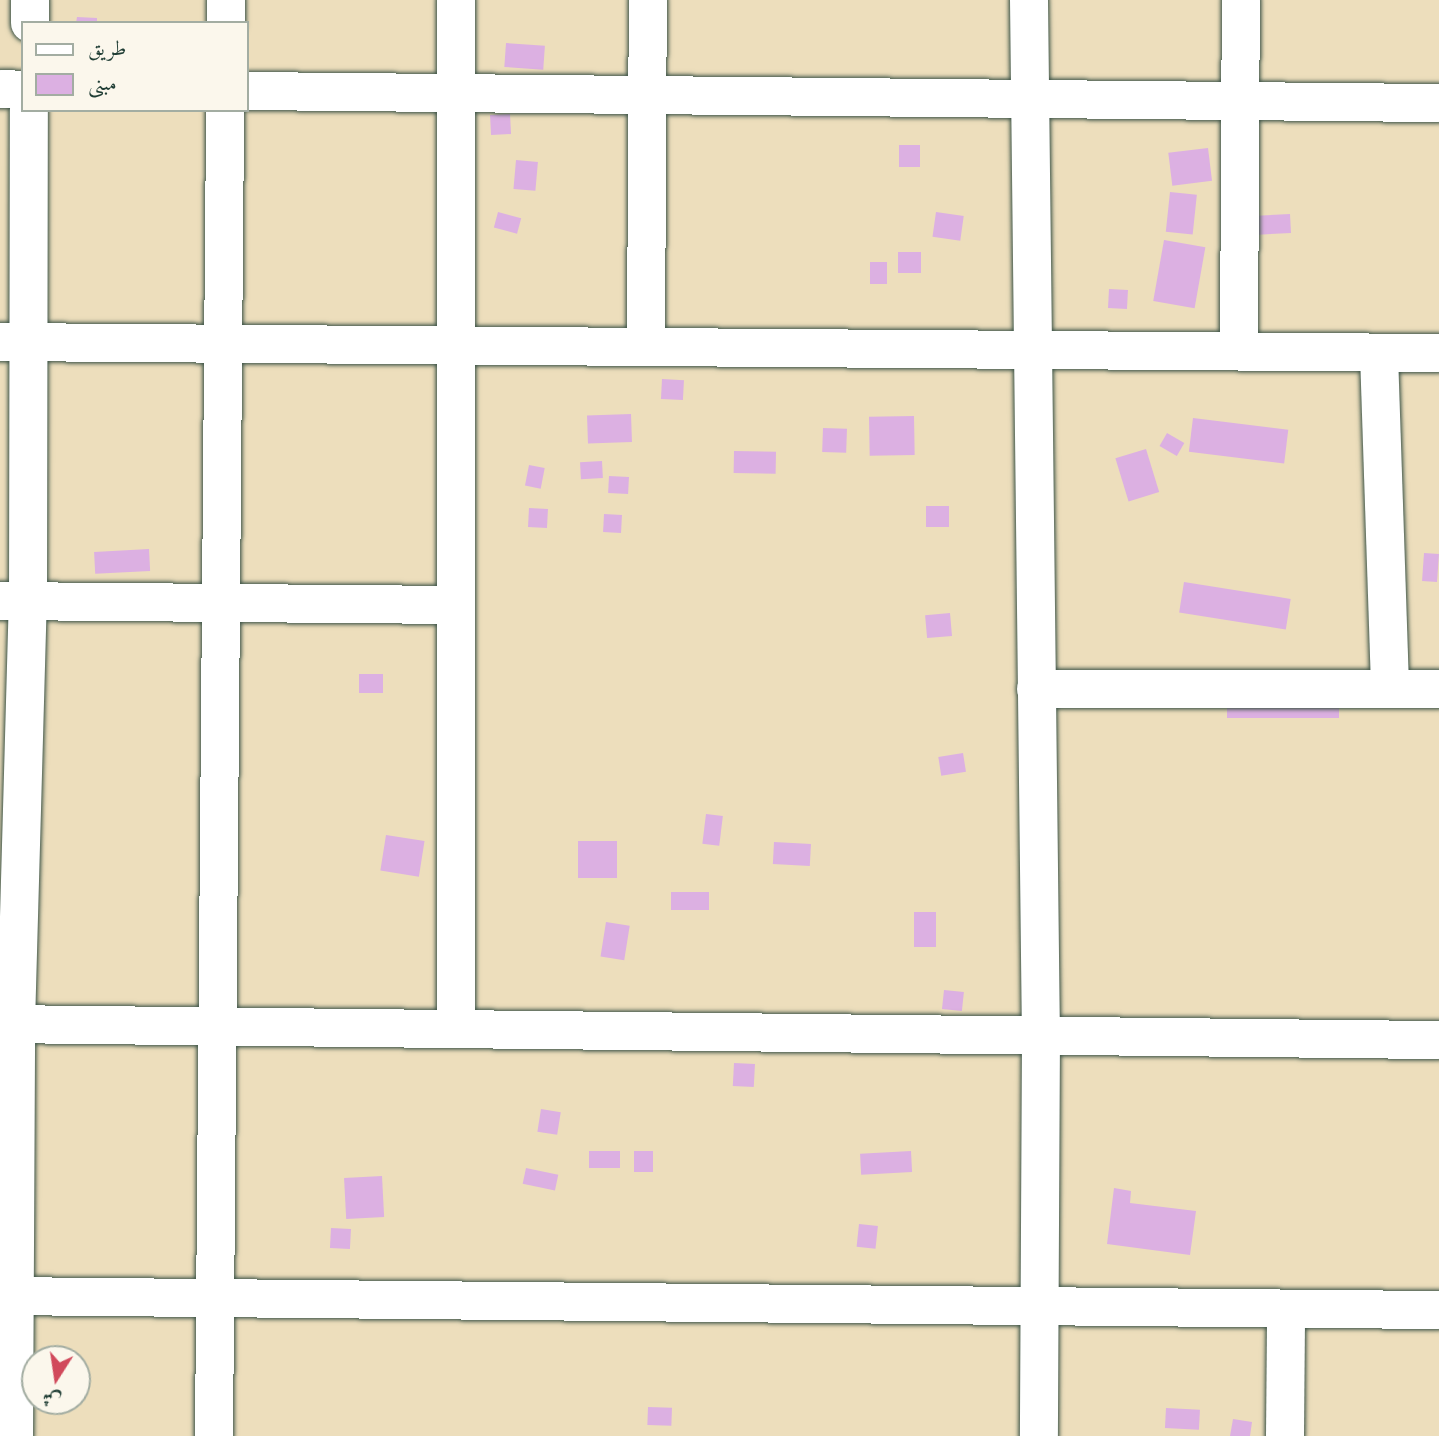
<!DOCTYPE html>
<meta charset="utf-8">
<style>
body{margin:0}
#map{position:relative;width:1439px;height:1436px;overflow:hidden;background:#eddebc;font-family:"IM FELL DW Pica",Amiri,serif}
div>[style]{position:absolute}
[style*='--x']{left:calc(var(--x)*1px);top:calc(var(--y)*1px);width:calc(var(--w)*1px);rotate:calc(var(--a)*1deg)}
.building>*{inset:0;background:#dcb0e2;transform-origin:0 0}
.roads{filter:drop-shadow(0 0 2px #3e5548) drop-shadow(0 0 2px #3e5548)}
.minor>*{height:38px;margin:-19px;padding:0 19px;transform-origin:19px;border-radius:19px;background:#fff}
span{translate:-50% -50%;white-space:nowrap;text-align:center;line-height:1.15;-webkit-text-stroke:7px #fbf7ec;paint-order:stroke}
.legend{position:absolute;left:21px;top:21px;width:228px;height:91px;box-sizing:border-box;background:#fbf7ec;border:2px solid #a3ada2;margin:0;padding:9px 12px;list-style:none;font-size:21px;color:#1f3d34}
.legend li{display:flex;align-items:center;gap:14px;height:35px}
.legend b{width:35px;border:2px solid #a3ada2}
.north{position:absolute;left:21px;top:1345px;width:70px;height:70px;box-sizing:border-box;background:#fbf7ec;border:2px solid #a3ada2;border-radius:50%;rotate:192deg;font-size:19px;font-weight:700;line-height:28px;text-align:center;color:#1f3d34}
.north::after{content:'';display:block;margin:auto;width:24px;height:32px;background:#d1495b;clip-path:polygon(50% 0,100% 100%,50% 72%,0 100%)}
</style>
<div id="map">
<div class="building">
<i style="clip-path:polygon(77px 17px,97px 18px,97px 23px,76px 23px)"></i>
<i style="left:506px;top:43px;width:39px;height:24px;rotate:4deg"></i>
<i style="left:510px;top:114px;width:20px;height:20px;rotate:87deg"></i>
<i style="left:899px;top:145px;width:21px;height:22px"></i>
<i style="left:1208px;top:148px;width:33px;height:40px;rotate:83deg"></i>
<i style="left:516px;top:160px;width:22px;height:29px;rotate:5deg"></i>
<i style="left:1170px;top:192px;width:27px;height:40px;rotate:6deg"></i>
<i style="left:498px;top:212px;width:24px;height:16px;rotate:15deg"></i>
<i style="left:936px;top:212px;width:28px;height:25px;rotate:8deg"></i>
<i style="left:1290px;top:214px;width:19px;height:33px;rotate:87deg"></i>
<i style="left:1164px;top:240px;width:42px;height:62px;rotate:10deg"></i>
<i style="left:898px;top:252px;width:23px;height:21px"></i>
<i style="left:870px;top:262px;width:17px;height:22px"></i>
<i style="left:1109px;top:289px;width:19px;height:19px;rotate:3deg"></i>
<i style="left:662px;top:379px;width:22px;height:20px;rotate:3deg"></i>
<i style="left:631px;top:414px;width:28px;height:44px;rotate:88deg"></i>
<i style="left:914px;top:416px;width:39px;height:45px;rotate:89deg"></i>
<i style="left:1193px;top:418px;width:96px;height:34px;rotate:7deg"></i>
<i style="left:823px;top:428px;width:24px;height:24px;rotate:2deg"></i>
<i style="left:1167px;top:433px;width:20px;height:15px;rotate:30deg"></i>
<i style="left:1146px;top:449px;width:45px;height:32px;rotate:73deg"></i>
<i style="left:734px;top:451px;width:42px;height:22px;rotate:1deg"></i>
<i style="left:602px;top:461px;width:17px;height:22px;rotate:87deg"></i>
<i style="left:529px;top:465px;width:16px;height:21px;rotate:11deg"></i>
<i style="left:609px;top:476px;width:20px;height:17px;rotate:3deg"></i>
<i style="left:926px;top:506px;width:23px;height:21px"></i>
<i style="left:529px;top:508px;width:19px;height:19px;rotate:3deg"></i>
<i style="left:604px;top:514px;width:18px;height:18px;rotate:3deg"></i>
<i style="left:149px;top:549px;width:22px;height:55px;rotate:87deg"></i>
<i style="left:1424px;top:553px;width:15px;height:28px;rotate:4deg"></i>
<i style="left:1184px;top:582px;width:108px;height:31px;rotate:9deg"></i>
<i style="left:950px;top:613px;width:23px;height:25px;rotate:85deg"></i>
<i style="left:359px;top:674px;width:24px;height:19px"></i>
<i style="left:1227px;top:693px;width:112px;height:25px"></i>
<i style="left:963px;top:753px;width:19px;height:25px;rotate:81deg"></i>
<i style="left:706px;top:814px;width:17px;height:30px;rotate:7deg"></i>
<i style="left:386px;top:835px;width:39px;height:36px;rotate:9deg"></i>
<i style="left:578px;top:841px;width:39px;height:37px"></i>
<i style="left:774px;top:842px;width:37px;height:22px;rotate:3deg"></i>
<i style="left:671px;top:892px;width:38px;height:18px"></i>
<i style="left:914px;top:912px;width:22px;height:35px"></i>
<i style="left:606px;top:922px;width:24px;height:35px;rotate:9deg"></i>
<i style="left:944px;top:990px;width:20px;height:19px;rotate:6deg"></i>
<i style="left:734px;top:1063px;width:21px;height:23px;rotate:3deg"></i>
<i style="left:541px;top:1109px;width:20px;height:23px;rotate:9deg"></i>
<i style="left:589px;top:1151px;width:31px;height:17px"></i>
<i style="left:634px;top:1151px;width:19px;height:21px"></i>
<i style="left:911px;top:1151px;width:21px;height:51px;rotate:87deg"></i>
<i style="left:526px;top:1168px;width:33px;height:16px;rotate:12deg"></i>
<i style="left:382px;top:1176px;width:41px;height:38px;rotate:87deg"></i>
<i style="clip-path:polygon(1114px 1188px,1131px 1191px,1130px 1203px,1196px 1211px,1190px 1255px,1107px 1244px)"></i>
<i style="left:859px;top:1224px;width:19px;height:23px;rotate:6deg"></i>
<i style="left:331px;top:1228px;width:20px;height:20px;rotate:3deg"></i>
<i style="left:648px;top:1407px;width:24px;height:18px;rotate:2deg"></i>
<i style="left:1166px;top:1408px;width:34px;height:20px;rotate:3deg"></i>
<i style="clip-path:polygon(1233px 1419px,1252px 1422px,1250px 1436px,1230px 1436px)"></i>
</div>
<div class="roads">
<div class="minor">
<i style="--x:456;--y:0;--w:1029;--a:90"></i>
<i style="--x:1029;--y:0;--w:1035;--a:89.34"></i>
<i style="--x:1041;--y:1035;--w:401;--a:90.3"></i>
<i style="--x:30;--y:23;--w:23;--a:-90"></i>
<i style="--x:226;--y:23;--w:23;--a:-90"></i>
<i style="--x:0;--y:89;--w:23;--a:2"></i>
<i style="--x:247;--y:91;--w:1192;--a:0.58"></i>
<i style="--x:0;--y:342;--w:1439;--a:0.44"></i>
<i style="--x:646;--y:347;--w:347;--a:-89.7"></i>
<i style="--x:1239;--y:351;--w:351;--a:-89.7"></i>
<i style="--x:1379;--y:354;--w:335;--a:88.1"></i>
<i style="--x:0;--y:601;--w:455;--a:0.5"></i>
<i style="--x:1036;--y:689;--w:403;--a:0"></i>
<i style="--x:0;--y:1024;--w:1439;--a:0.64"></i>
<i style="--x:0;--y:1296;--w:1439;--a:0.56"></i>
<i style="--x:14;--y:1436;--w:412;--a:-89.7"></i>
<i style="--x:16;--y:1024;--w:423;--a:-88.4"></i>
<i style="--x:28;--y:601;--w:491;--a:-89.9"></i>
<i style="--x:214;--y:1436;--w:1326;--a:-89.52"></i>
<i style="--x:1285;--y:1436;--w:126;--a:-89.5"></i>
</div>
</div>
<ul class="legend">
<li><b style="height:9px;background:#fff"></b>طريق</li>
<li><b style="height:19px;background:#dcb0e2"></b>مبنى</li>
</ul>
<div class="north">ش</div>
</div>
